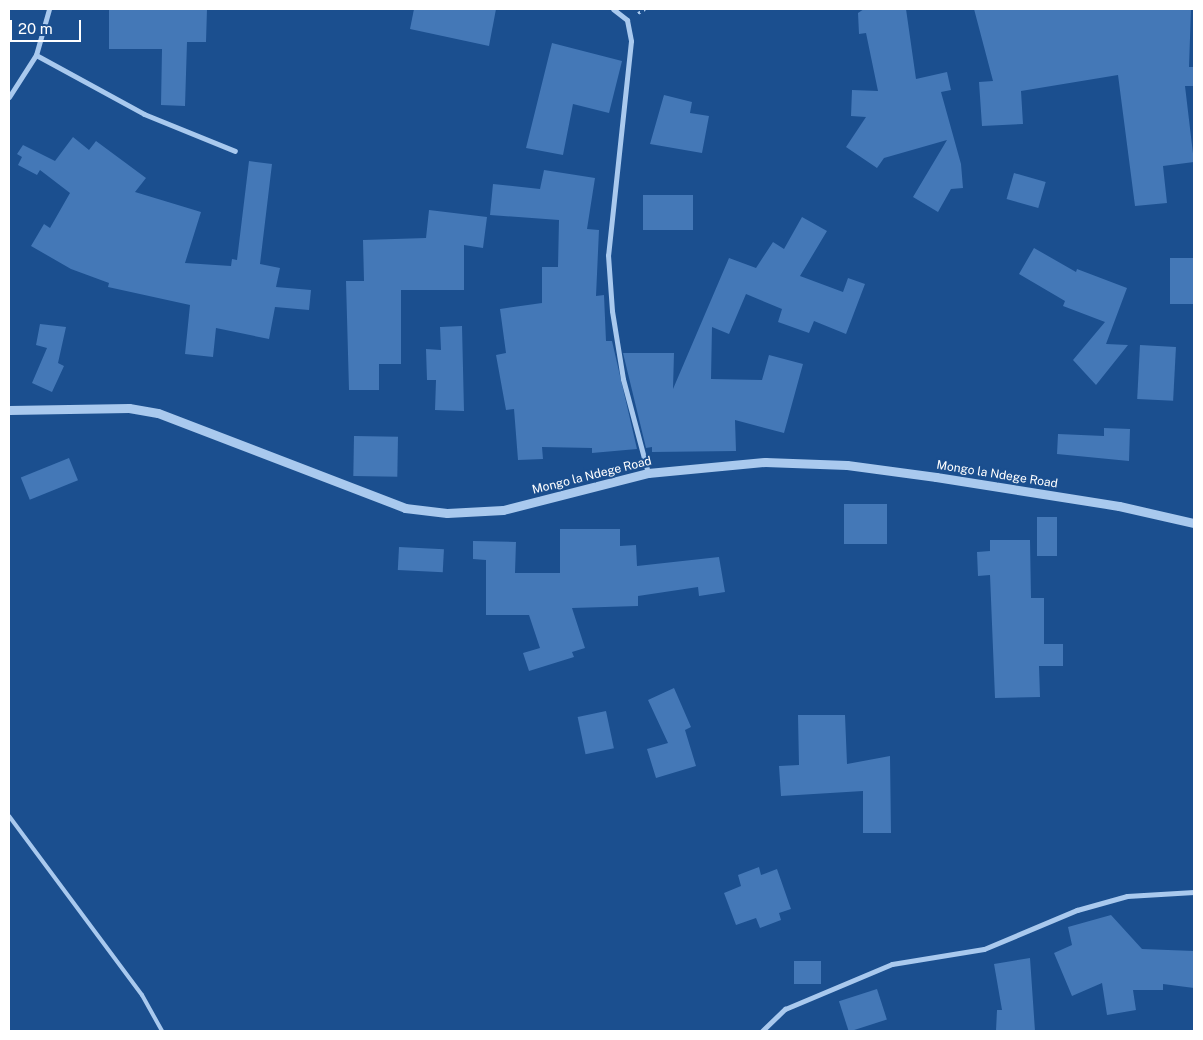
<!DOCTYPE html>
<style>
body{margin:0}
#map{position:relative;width:1203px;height:1040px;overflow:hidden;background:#1b4f8f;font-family:"Public Sans",sans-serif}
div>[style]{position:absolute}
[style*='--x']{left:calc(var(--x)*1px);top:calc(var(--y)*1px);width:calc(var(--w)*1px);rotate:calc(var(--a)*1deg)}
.building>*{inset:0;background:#4478b7;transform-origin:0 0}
.path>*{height:3px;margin-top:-1.5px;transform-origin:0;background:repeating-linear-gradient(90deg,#a9c9ee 0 2.5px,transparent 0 6.5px)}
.service>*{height:4px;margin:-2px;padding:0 2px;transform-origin:2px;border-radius:2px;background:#a9c9ee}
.minor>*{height:5px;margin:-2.5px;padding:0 2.5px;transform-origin:2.5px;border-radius:2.5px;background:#a9c9ee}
.tertiary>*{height:9px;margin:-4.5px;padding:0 4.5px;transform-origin:4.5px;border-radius:4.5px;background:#a9c9ee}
span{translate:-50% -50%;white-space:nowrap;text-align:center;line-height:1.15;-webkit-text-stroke:4px #1b4f8f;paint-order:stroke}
.street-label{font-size:12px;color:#fff}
.frame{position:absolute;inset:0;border:10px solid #fff;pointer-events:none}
.scale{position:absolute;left:10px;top:20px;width:71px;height:22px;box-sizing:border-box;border:2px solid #fff;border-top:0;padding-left:6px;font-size:15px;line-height:18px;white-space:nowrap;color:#fff;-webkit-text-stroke:4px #1b4f8f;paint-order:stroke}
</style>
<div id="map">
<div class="building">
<i style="clip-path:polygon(109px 9px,207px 9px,206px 42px,187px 42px,185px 106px,161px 105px,162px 49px,109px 49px)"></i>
<i style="clip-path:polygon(414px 9px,496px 9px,489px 46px,410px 29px)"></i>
<i style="clip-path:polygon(864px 9px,906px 9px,916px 79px,947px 72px,951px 90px,941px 92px,961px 164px,963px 188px,951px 189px,938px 212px,913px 197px,947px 140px,884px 158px,877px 168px,846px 147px,866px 117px,851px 116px,852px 90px,878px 91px,866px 33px,859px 34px,858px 13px)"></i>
<i style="clip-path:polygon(974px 9px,1191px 9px,1189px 67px,1194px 67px,1194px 86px,1185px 86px,1194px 162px,1163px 166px,1167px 203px,1135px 206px,1118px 75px,1021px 91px,1023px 124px,982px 126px,979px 82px,993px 81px)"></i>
<i style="clip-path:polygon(552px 43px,622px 61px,609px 113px,573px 104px,563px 155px,526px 148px)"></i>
<i style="clip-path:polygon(664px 95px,692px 102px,690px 113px,709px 116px,702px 153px,650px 144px)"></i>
<i style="clip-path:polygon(73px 137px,89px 150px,96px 141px,146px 178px,135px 192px,201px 212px,185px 263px,231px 266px,232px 259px,237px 260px,249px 161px,272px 164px,260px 264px,280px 268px,276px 287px,311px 290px,309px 310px,275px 307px,269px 339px,216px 328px,213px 357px,185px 354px,190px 305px,108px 287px,109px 283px,71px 269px,31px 246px,44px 224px,50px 228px,70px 193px,40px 170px,37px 175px,18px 165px,22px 157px,17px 154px,23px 145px,55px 161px)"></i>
<i style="clip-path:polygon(544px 170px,595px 178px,587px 229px,599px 230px,596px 296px,604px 295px,606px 341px,612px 341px,637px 449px,592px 453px,592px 448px,542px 447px,543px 459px,518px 460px,514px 409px,506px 410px,496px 355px,506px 353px,500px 309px,542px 303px,542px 267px,558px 267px,559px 220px,490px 215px,493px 184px,540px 189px)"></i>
<i style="left:1014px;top:173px;width:33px;height:27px;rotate:16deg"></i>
<i style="left:643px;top:195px;width:50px;height:35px"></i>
<i style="clip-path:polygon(429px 210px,487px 217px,483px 248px,464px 245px,464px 290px,401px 290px,401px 364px,379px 364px,379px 390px,349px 390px,346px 281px,364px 281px,363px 240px,426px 238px)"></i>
<i style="clip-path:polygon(802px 217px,827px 231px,800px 276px,843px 292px,848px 278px,865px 284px,846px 334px,814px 321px,809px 333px,778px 322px,782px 309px,746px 294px,729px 334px,712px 327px,711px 379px,762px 380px,769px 355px,803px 364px,784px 433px,735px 420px,736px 451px,652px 452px,652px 447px,646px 448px,623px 353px,674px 353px,673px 389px,729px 258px,756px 268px,773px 242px,784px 249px)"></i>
<i style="clip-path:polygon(1034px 248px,1076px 272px,1077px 269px,1127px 288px,1106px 344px,1128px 345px,1096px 385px,1073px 360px,1105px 322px,1063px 306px,1065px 301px,1019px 274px)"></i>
<i style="left:1194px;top:258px;width:46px;height:24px;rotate:90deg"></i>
<i style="clip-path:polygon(40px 324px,66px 327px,58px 363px,64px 366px,52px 392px,32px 383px,47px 348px,36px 345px)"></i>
<i style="clip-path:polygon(462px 326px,464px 411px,435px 410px,436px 380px,427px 380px,426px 349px,441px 350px,440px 327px)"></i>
<i style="left:1140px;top:345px;width:36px;height:54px;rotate:3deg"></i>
<i style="clip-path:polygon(1104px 428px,1130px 429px,1129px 461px,1057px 454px,1058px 434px,1104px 436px)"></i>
<i style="left:354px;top:436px;width:44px;height:40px;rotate:1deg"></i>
<i style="left:69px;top:458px;width:24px;height:52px;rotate:68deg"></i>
<i style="left:844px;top:504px;width:43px;height:40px"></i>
<i style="left:1037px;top:517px;width:20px;height:39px"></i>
<i style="clip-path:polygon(560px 529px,620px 529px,620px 546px,636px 545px,637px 566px,719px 557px,725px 592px,699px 596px,698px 587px,638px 596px,638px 606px,572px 608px,585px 648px,572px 652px,574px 657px,529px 671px,523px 653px,540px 648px,529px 615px,486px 615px,486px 560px,473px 559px,473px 541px,516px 542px,515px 573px,560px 573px)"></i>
<i style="clip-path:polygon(990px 540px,1030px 540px,1031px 598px,1044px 598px,1044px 644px,1063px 644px,1063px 666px,1039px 666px,1040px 697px,995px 698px,990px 575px,978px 576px,977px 552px,990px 551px)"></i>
<i style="left:399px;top:547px;width:45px;height:23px;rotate:3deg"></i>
<i style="clip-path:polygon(674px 688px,691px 727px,685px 730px,696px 766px,656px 778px,647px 749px,668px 743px,648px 700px)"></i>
<i style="left:606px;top:711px;width:38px;height:29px;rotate:78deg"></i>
<i style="clip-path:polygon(798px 715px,845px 715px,847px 764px,890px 756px,891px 833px,863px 833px,863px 791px,781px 796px,779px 766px,799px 765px)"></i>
<i style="clip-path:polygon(759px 867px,761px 875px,777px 869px,791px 909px,779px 913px,781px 920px,760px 928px,756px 918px,736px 925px,724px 893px,741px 886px,738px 875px)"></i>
<i style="clip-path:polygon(1111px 915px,1142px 949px,1194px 951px,1194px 988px,1163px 984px,1163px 990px,1133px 990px,1136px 1010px,1107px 1015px,1102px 983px,1072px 996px,1054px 953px,1072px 945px,1068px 927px)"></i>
<i style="clip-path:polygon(1030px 958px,1035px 1031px,996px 1031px,997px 1010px,1002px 1010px,994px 964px)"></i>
<i style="left:794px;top:961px;width:27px;height:23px"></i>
<i style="left:877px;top:989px;width:32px;height:40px;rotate:72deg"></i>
</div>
<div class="path">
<i style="--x:638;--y:13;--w:8;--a:-30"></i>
</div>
<div class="service">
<i style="--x:9;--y:816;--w:223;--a:53.4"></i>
<i style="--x:142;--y:995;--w:41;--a:60.9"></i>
</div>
<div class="minor">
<i style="--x:613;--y:9;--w:18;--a:38"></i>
<i style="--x:627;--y:20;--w:21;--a:79"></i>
<i style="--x:631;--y:41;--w:215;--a:96.1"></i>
<i style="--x:608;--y:255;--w:56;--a:85.9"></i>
<i style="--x:612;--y:311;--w:69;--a:80.8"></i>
<i style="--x:623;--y:379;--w:97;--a:75.1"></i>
<i style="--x:36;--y:55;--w:123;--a:28.6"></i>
<i style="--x:144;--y:114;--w:98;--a:22.1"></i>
<i style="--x:9;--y:97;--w:50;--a:-57.3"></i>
<i style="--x:36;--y:55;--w:48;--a:-74.2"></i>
<i style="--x:762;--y:1031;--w:32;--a:-44"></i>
<i style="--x:785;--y:1009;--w:116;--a:-22.8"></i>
<i style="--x:892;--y:964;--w:93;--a:-9.3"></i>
<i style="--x:984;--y:949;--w:101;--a:-22.8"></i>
<i style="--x:1077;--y:910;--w:52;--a:-15.6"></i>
<i style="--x:1127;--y:896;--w:67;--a:-3.4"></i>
</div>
<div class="tertiary">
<i style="--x:9;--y:410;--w:120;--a:-1"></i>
<i style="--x:129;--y:408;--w:29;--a:10"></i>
<i style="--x:158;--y:413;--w:265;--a:21"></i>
<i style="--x:405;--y:508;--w:42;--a:6.8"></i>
<i style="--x:447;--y:513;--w:56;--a:-3.1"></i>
<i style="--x:503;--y:510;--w:150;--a:-14.3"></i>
<i style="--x:648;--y:473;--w:118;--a:-5.4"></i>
<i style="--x:765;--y:462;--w:82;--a:2.1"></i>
<i style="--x:847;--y:465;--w:90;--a:7.7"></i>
<i style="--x:936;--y:477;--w:185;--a:9"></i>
<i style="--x:1119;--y:506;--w:77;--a:12.8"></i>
</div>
<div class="street-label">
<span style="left:997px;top:475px;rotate:9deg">Mongo la Ndege Road</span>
<span style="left:592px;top:476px;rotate:-14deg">Mongo la Ndege Road</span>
</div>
<div class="frame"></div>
<div class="scale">20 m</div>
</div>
